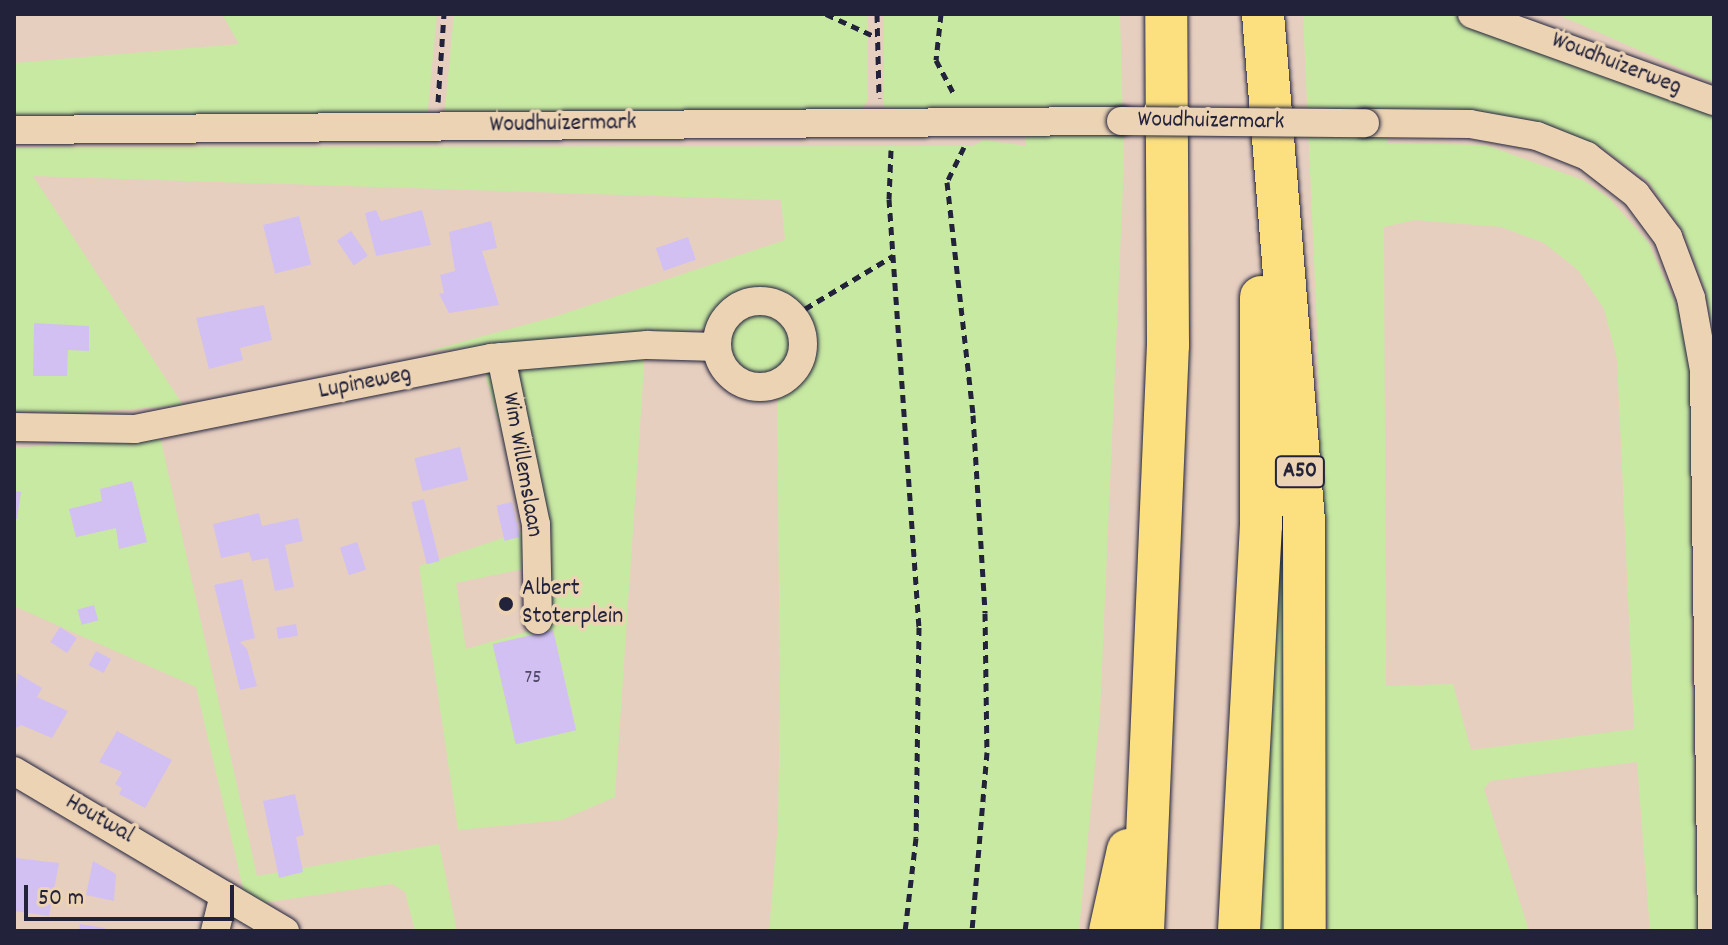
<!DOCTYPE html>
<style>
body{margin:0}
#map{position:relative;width:1728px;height:945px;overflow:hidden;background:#e7cfc0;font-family:Dekko,sans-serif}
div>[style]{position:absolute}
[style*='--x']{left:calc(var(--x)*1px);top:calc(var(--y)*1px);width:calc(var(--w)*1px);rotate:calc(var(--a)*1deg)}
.green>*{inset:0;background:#c8e9a2}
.round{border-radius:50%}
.building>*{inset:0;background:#d1c0f1;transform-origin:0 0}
.path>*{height:5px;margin-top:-2.5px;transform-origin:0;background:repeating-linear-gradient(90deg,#22223b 0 8px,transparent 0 14px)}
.roads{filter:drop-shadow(0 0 2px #22223b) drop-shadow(0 0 2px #22223b)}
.minor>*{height:28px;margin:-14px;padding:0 14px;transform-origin:14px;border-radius:14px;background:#ecd3b4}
.minor>.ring{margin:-14px;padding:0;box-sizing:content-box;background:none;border:28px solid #ecd3b4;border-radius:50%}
.highway>*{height:42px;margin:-21px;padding:0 21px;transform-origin:21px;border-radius:21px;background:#fce080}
.bridges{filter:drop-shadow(0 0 2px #22223b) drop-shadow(0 0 2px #22223b)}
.minor-bridge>*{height:28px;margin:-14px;padding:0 14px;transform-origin:14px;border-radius:14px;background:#ecd3b4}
.dots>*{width:22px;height:22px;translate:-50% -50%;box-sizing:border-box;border:4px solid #ecd3b4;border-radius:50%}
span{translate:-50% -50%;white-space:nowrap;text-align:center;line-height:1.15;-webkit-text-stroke:7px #ecd3b4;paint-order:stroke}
.number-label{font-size:20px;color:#4e4a68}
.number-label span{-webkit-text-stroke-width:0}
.shield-label span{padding:2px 6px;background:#ecd3b4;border:2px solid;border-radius:6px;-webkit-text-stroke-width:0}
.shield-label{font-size:22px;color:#22223b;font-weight:700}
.street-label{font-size:24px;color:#22223b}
.poi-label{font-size:24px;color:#22223b}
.left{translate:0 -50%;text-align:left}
.frame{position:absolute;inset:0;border:16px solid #22223b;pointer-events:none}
.scale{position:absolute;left:24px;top:885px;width:210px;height:36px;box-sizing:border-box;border:4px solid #22223b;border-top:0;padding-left:10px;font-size:24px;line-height:28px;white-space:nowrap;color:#22223b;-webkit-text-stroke:6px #ecd3b4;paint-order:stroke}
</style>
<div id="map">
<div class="green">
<i style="clip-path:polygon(222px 14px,437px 14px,427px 119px,14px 123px,14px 63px,239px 44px)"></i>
<i style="clip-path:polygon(454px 14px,868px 14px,868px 101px,859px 112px,444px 119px)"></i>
<i style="clip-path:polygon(884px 14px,1120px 14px,1124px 163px,1100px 713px,1079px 931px,769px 931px,778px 823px,780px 694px,777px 390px,802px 368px,809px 343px,806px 327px,792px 305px,755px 293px,731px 301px,710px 329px,429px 351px,557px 316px,785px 240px,781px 200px,33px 176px,183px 405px,81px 413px,14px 411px,14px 147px,973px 146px,984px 140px,1026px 146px,1023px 116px,884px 108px)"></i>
<i style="clip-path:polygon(evenodd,1303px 14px,1462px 14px,1714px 112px,1714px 343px,1706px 292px,1683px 231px,1648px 181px,1598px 145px,1481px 111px,1389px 112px,1387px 143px,1486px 145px,1583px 180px,1609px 198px,1648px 242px,1682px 318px,1694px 394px,1691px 634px,1698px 931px,1650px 931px,1637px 762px,1490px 781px,1484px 789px,1529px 931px,1327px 931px,1318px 350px,1303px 14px,1415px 220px,1501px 227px,1544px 243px,1578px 270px,1604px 309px,1617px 359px,1634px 729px,1471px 750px,1453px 684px,1386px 686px,1384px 227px,1415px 220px)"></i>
<i style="clip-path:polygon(1557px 14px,1714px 14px,1714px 83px,1684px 70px)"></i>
<i class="round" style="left:724px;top:308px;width:70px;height:70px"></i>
<i style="clip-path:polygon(evenodd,645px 352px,615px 797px,562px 820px,458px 830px,419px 566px,529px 529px,483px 367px,645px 352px,548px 564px,554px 624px,466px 649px,456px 583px,548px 564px,645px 352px,553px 630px,576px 729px,516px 743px,493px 644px,553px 630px)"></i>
<i style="clip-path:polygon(evenodd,160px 436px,257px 876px,439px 844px,457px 931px,415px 931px,405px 892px,392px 884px,247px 905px,196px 687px,14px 606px,14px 519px,21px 492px,14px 491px,14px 448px,160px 436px,132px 481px,146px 542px,119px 549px,116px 528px,76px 537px,69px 509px,102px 501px,100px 489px,132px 481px)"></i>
<i style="clip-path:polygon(1282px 469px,1288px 931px,1258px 931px)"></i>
</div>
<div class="building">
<i style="clip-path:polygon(376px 210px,381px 221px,422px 210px,431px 245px,376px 256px,365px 213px)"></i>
<i style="left:299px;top:216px;width:50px;height:37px;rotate:76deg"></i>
<i style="clip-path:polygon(491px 221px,497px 248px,482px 251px,499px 305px,449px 313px,439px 294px,444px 293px,440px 275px,455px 271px,449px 232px)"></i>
<i style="left:351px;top:231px;width:30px;height:17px;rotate:56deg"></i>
<i style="left:688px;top:237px;width:24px;height:34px;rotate:71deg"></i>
<i style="clip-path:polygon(264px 305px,272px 340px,240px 348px,243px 360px,209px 369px,196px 318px)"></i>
<i style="clip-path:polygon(34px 323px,89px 326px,89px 351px,68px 350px,67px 376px,33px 376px)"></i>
<i style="left:460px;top:447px;width:34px;height:47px;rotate:76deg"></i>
<i style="clip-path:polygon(132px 481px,147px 542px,119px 549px,116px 528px,76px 537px,69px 509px,102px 501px,100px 489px)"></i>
<i style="clip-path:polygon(14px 491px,21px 492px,17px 519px,14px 519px)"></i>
<i style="left:424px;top:499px;width:64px;height:13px;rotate:76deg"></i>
<i style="left:512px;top:502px;width:36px;height:16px;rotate:77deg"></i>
<i style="clip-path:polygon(259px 513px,262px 526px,298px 518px,303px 541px,285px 545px,294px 587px,275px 591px,268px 558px,252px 561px,249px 552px,221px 558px,213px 524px)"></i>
<i style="left:357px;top:542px;width:29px;height:18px;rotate:72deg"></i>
<i style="clip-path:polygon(242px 579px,255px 638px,240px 642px,247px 649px,257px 686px,240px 690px,214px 585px)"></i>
<i style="left:94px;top:605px;width:16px;height:17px;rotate:75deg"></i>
<i style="left:296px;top:624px;width:12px;height:20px;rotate:81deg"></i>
<i style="left:60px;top:627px;width:20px;height:18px;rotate:33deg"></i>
<i style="left:553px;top:630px;width:103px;height:62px;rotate:77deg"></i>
<i style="left:96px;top:651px;width:17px;height:16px;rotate:28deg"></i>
<i style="clip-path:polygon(17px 673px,42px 688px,37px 697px,68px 711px,52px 738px,21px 725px,14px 729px)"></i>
<i style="clip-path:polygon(117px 731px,172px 760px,145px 808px,119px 794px,122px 788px,115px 784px,122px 772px,99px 762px)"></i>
<i style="clip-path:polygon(295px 794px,304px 835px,296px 837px,303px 872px,279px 878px,263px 801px)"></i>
<i style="clip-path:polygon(16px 858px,59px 863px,49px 916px,14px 911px)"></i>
<i style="clip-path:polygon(93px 861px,116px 874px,114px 901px,86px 895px)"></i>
<i style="clip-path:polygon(80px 924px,105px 928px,105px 931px,79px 931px)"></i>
</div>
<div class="path">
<i style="--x:826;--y:14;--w:55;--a:24.7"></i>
<i style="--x:877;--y:14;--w:84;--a:88.6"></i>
<i style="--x:941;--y:14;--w:46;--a:96.2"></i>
<i style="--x:936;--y:60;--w:41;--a:62.2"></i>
<i style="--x:438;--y:102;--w:88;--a:-86.1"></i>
<i style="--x:964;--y:147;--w:39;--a:116"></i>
<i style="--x:947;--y:182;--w:234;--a:83.6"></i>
<i style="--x:973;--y:415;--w:198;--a:86.5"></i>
<i style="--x:985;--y:613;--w:139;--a:89.2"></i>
<i style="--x:987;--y:752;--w:180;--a:94.8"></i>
<i style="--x:891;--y:150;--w:49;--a:92.3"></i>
<i style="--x:889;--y:199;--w:429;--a:86"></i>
<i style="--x:919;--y:627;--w:211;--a:90.8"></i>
<i style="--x:916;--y:838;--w:94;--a:96.7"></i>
<i style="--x:793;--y:316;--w:117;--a:-31"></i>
</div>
<div class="roads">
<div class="minor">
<i style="--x:1472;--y:14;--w:257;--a:19.8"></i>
<i style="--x:1365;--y:123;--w:105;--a:0.5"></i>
<i style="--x:1470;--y:124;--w:68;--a:10.2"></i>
<i style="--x:1537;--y:136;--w:54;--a:21.8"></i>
<i style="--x:1587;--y:156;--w:62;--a:37.8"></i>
<i style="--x:1636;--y:194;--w:54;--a:53.3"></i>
<i style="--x:1668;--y:237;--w:65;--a:69.3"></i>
<i style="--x:1691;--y:298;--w:73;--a:79.8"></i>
<i style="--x:1704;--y:370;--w:561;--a:89.18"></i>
<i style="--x:14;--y:130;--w:1107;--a:-0.47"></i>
<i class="ring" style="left:717px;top:301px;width:58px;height:58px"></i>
<i style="--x:501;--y:357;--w:171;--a:78.2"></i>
<i style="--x:536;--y:524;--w:96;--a:88.8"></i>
<i style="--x:14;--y:427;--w:121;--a:0.9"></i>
<i style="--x:135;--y:429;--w:363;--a:-11.3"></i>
<i style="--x:491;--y:358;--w:157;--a:-4.8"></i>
<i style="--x:647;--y:345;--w:70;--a:1.6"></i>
<i style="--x:14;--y:771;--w:315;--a:30.6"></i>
<i style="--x:215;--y:931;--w:37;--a:-76"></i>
</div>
<div class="highway">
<i style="--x:1263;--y:14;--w:509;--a:85.38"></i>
<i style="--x:1304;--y:521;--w:410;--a:89.9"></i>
<i style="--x:1110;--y:931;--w:83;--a:-77.5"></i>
<i style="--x:1143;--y:931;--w:587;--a:-87.56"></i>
<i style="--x:1168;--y:345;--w:331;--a:-90.3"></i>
<i style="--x:1239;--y:931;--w:407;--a:-86.9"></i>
<i style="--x:1261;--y:525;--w:228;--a:-90"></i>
</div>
</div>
<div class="bridges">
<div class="minor-bridge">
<i style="--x:1121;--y:121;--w:244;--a:0.5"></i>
</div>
</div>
<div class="dots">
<i style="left:506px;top:604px;background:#22223b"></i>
</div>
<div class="number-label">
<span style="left:533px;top:678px">75</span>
</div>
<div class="shield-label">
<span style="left:1300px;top:472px">A50</span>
</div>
<div class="street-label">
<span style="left:1616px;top:65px;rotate:21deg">Woudhuizerweg</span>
<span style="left:1211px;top:122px;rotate:1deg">Woudhuizermark</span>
<span style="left:563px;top:125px;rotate:-1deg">Woudhuizermark</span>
<span style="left:365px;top:384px;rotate:-11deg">Lupineweg</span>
<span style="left:521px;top:465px;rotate:80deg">Wim Willemslaan</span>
<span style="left:99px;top:820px;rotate:30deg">Houtwal</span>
</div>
<div class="poi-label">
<span class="left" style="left:522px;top:604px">Albert<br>Stoterplein</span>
</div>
<div class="frame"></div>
<div class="scale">50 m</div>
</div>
